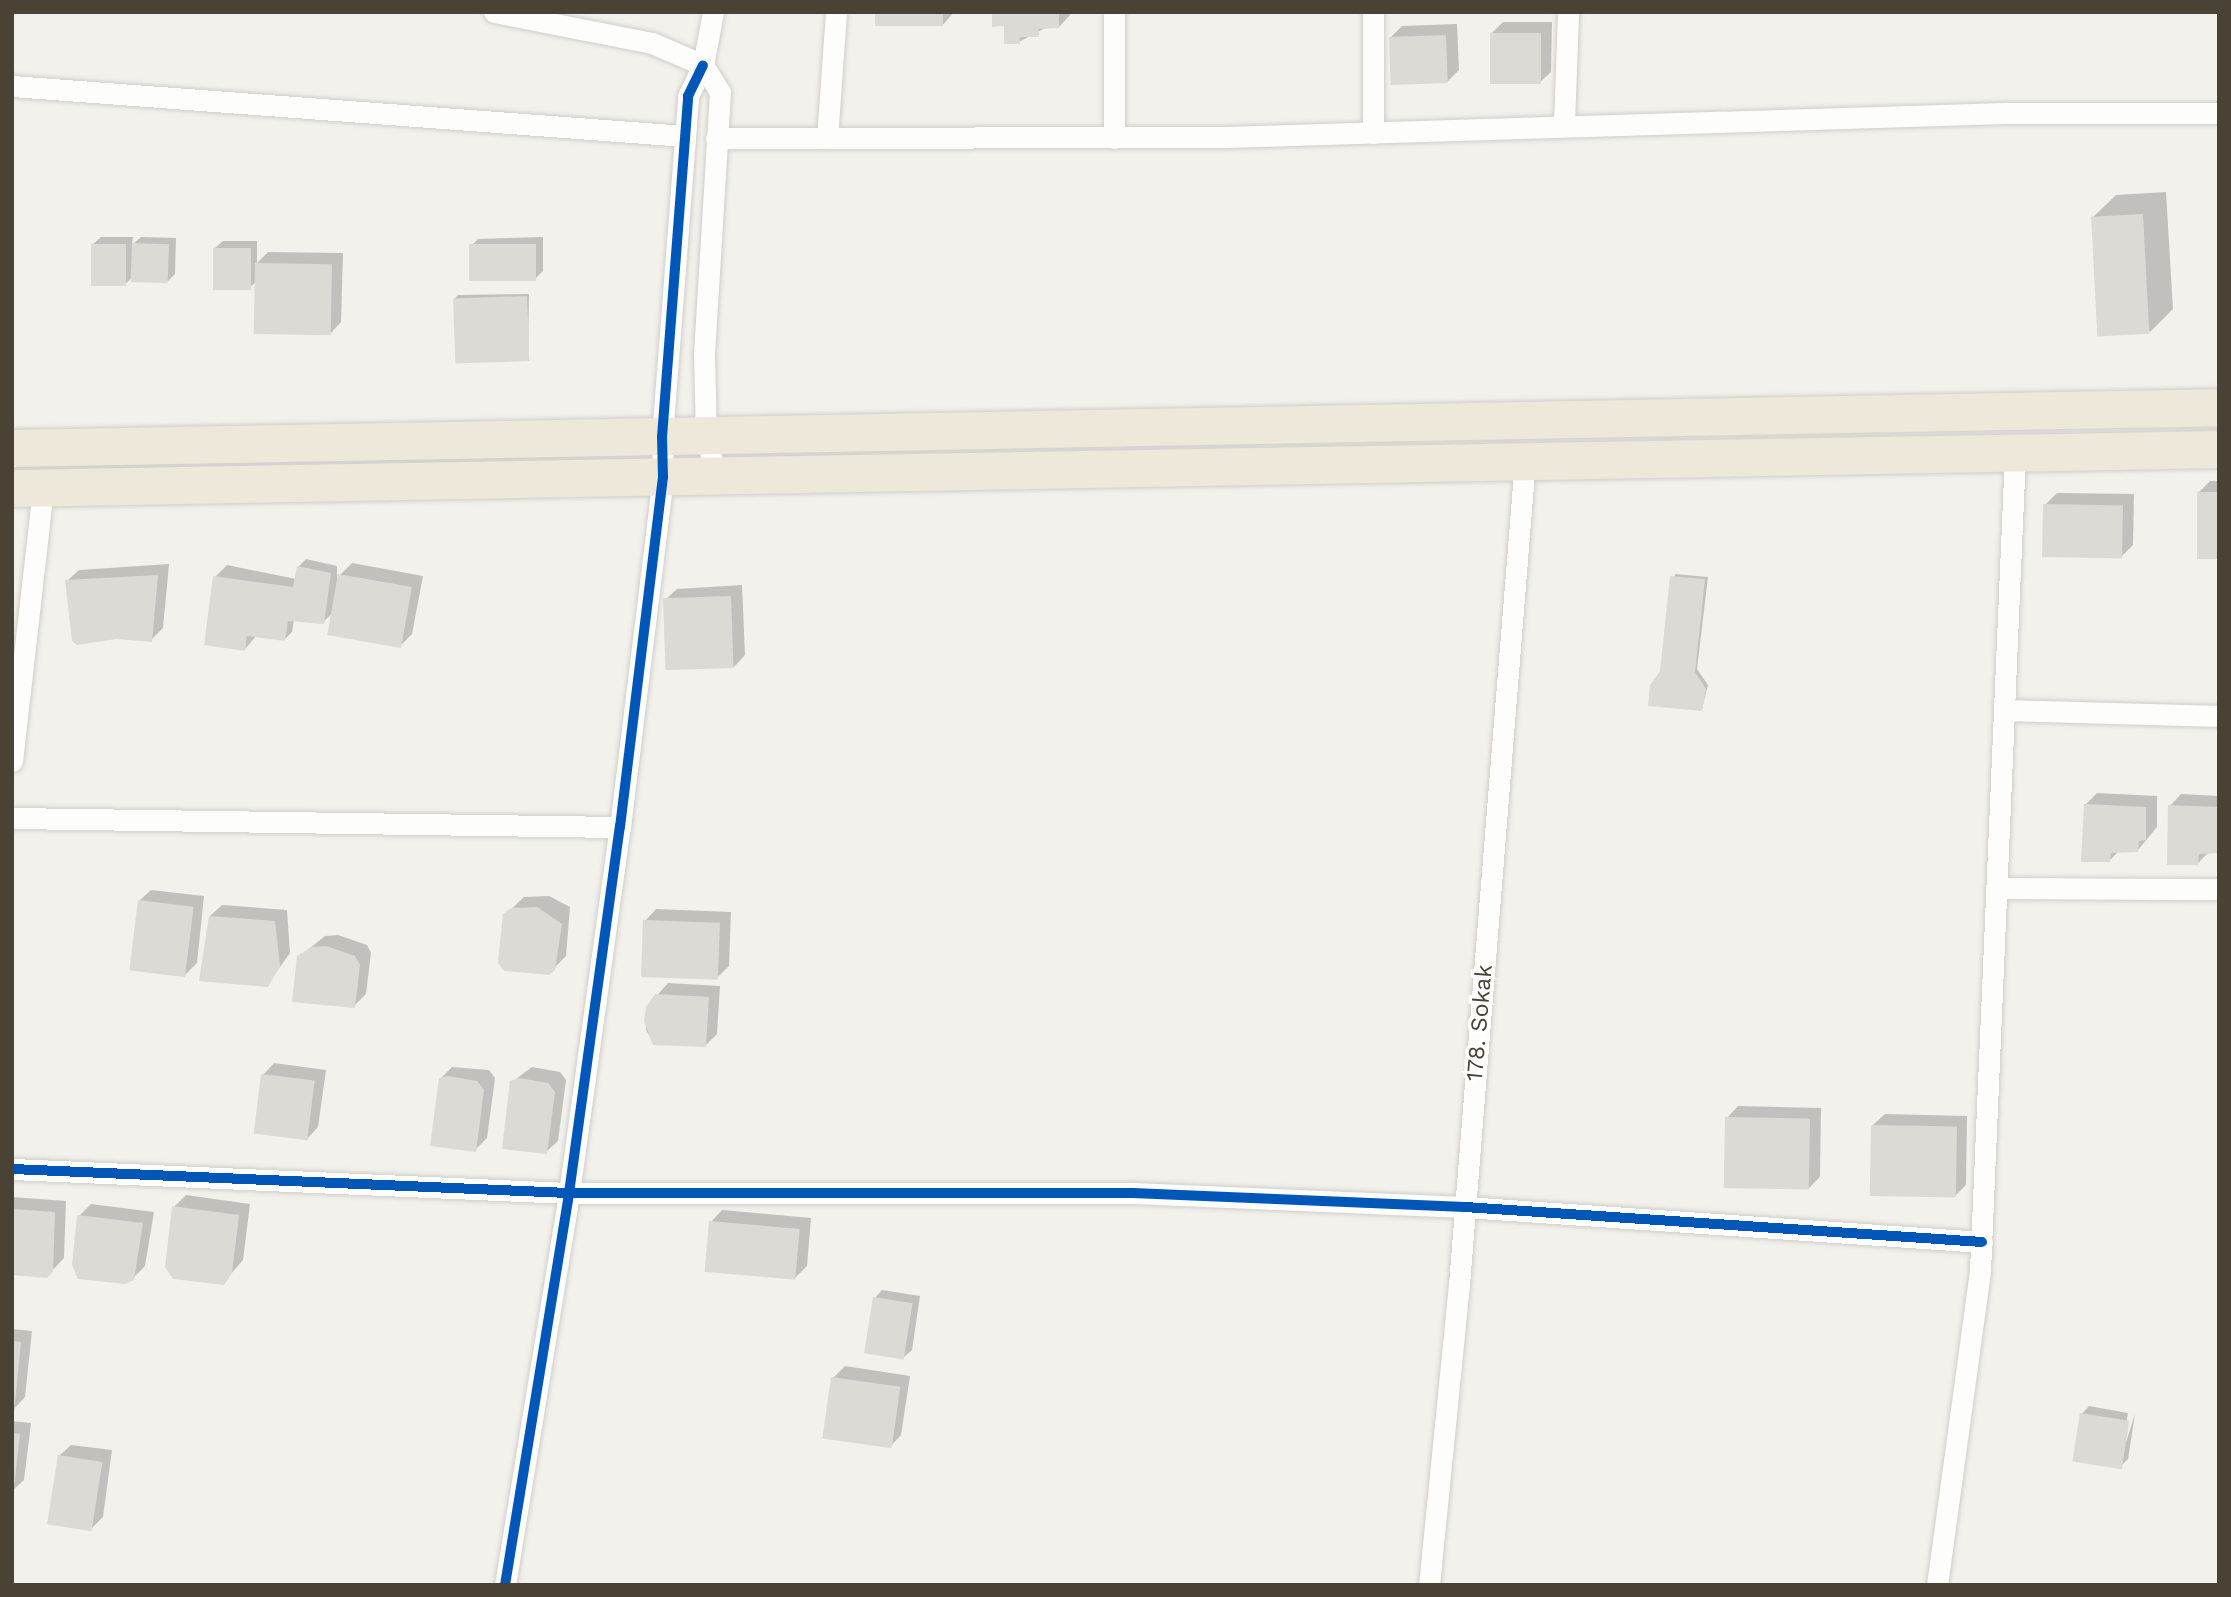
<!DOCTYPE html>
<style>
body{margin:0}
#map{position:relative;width:2231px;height:1597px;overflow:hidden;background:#f2f1ec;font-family:"Work Sans",sans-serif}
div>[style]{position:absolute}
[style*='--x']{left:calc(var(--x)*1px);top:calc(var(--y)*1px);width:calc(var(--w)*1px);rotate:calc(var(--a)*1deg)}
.shadow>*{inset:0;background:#0003}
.building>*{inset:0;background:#dcdad4;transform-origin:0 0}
.roads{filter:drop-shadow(0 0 2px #d0cec9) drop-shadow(0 0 2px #d0cec9)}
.street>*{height:21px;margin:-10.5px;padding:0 10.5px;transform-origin:10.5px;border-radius:10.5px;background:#fdfdfc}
.highway>*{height:37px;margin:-18.5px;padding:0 18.5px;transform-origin:18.5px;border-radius:18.5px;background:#ede8d9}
.cycleway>*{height:10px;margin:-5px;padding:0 5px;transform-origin:5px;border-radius:5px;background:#0057b8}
span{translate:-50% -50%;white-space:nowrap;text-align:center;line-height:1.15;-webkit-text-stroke:7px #fff;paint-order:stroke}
.street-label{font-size:23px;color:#4a4335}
.frame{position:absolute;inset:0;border:14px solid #4a4335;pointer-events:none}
</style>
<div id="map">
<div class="shadow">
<i style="clip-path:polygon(877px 12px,954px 12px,942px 26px)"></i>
<i style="clip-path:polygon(993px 12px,1070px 12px,1070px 15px,1059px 27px,1047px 27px,1019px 42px)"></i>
<i style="clip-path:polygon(1503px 22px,1552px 22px,1551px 72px,1539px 83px,1492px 33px)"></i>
<i style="clip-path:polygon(1457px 24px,1459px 70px,1447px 82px,1390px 38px,1402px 26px)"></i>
<i style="clip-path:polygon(2166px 192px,2173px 309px,2150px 332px,2092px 218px,2116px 195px)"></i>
<i style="clip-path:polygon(101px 237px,133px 237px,132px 245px,141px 237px,176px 238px,175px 274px,168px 281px,133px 277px,124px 285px,93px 244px)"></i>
<i style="clip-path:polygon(543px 237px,543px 271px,535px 279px,471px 246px,478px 239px)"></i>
<i style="clip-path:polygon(223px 241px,257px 241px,257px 263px,268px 252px,343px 253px,341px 322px,330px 334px,256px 282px,249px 288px,215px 248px)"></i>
<i style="clip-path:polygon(529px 294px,528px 360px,455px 298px,458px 295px)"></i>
<i style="clip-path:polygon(2210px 481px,2219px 481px,2219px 557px,2198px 493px)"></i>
<i style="clip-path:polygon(2057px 493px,2134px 494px,2133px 545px,2121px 557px,2045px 505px)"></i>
<i style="clip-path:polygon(306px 559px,337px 566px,337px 595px,340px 575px,352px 563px,423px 576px,412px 634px,400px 646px,334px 612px,323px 622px,294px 620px,292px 632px,285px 639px,257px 635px,245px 649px,215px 577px,227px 565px,296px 579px,299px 566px)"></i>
<i style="clip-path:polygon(169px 564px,163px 628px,151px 640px,67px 581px,79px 570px)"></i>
<i style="clip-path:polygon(1675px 574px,1708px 577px,1697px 669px,1708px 685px,1702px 709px,1662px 672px)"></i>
<i style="clip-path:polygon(742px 585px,745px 655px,734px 667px,665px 600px,677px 589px)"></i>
<i style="clip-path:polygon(2097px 793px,2157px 796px,2157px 827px,2138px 850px,2119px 851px,2109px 861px,2085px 805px)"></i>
<i style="clip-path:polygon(2181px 794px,2219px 796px,2219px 851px,2209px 852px,2197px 864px,2170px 806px)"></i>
<i style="clip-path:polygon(151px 890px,204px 896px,197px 963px,185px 975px,139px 901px)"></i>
<i style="clip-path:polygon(549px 896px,570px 907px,566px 956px,554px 968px,505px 915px,524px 897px)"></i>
<i style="clip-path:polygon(222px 905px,287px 910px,290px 953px,267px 985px,210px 916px)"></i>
<i style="clip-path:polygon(656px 909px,731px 912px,729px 966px,717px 978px,645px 921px)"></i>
<i style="clip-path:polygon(338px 935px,367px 945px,371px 953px,366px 994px,354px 1006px,299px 957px,325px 936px)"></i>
<i style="clip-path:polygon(668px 983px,720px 986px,717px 1034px,706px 1045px,654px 1043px,646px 1030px,647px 1007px)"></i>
<i style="clip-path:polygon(274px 1063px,326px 1070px,318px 1127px,307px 1139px,263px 1075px)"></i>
<i style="clip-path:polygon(452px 1067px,489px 1070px,495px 1078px,487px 1138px,475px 1150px,440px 1079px)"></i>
<i style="clip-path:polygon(532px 1067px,560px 1072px,566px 1080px,558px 1141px,546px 1152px,512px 1082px)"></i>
<i style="clip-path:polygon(1738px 1106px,1821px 1108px,1820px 1177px,1808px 1189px,1727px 1118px)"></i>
<i style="clip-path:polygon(1885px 1114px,1967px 1116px,1966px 1185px,1954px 1197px,1873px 1125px)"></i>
<i style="clip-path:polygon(186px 1195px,250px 1204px,243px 1260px,223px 1283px,174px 1207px)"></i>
<i style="clip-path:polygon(12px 1197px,66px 1201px,64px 1258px,47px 1276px,12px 1275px)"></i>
<i style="clip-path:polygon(91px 1204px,154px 1212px,145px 1266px,133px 1278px,79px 1216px)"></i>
<i style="clip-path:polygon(722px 1210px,811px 1218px,807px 1266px,795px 1278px,711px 1222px)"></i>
<i style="clip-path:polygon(882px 1290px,920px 1296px,912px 1350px,904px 1357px,875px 1298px)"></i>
<i style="clip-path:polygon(12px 1329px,32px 1331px,25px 1397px,14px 1409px)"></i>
<i style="clip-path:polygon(845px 1366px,910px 1376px,901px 1435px,890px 1447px,833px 1378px)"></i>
<i style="clip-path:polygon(2089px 1406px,2128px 1413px,2120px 1461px,2135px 1414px,2128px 1459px,2120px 1467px,2082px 1414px)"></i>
<i style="clip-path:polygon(12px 1421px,31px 1423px,24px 1480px,12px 1491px)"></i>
<i style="clip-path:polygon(71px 1445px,112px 1450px,103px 1517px,92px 1528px,59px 1456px)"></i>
</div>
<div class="building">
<i style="left:875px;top:12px;width:68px;height:14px"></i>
<i style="clip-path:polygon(992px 12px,1059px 12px,1059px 28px,1039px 29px,1039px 37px,1020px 37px,1020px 44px,1004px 44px,1004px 26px,992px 27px)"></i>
<i style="left:1490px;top:33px;width:51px;height:51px"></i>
<i style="left:1446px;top:35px;width:48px;height:57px;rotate:88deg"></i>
<i style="left:2143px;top:214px;width:120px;height:52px;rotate:87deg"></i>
<i style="left:132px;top:243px;width:37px;height:39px;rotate:2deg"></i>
<i style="left:91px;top:244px;width:35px;height:42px"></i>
<i style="left:536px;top:244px;width:37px;height:67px;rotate:90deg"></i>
<i style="left:213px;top:248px;width:38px;height:42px"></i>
<i style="left:255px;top:263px;width:77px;height:71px;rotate:1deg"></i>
<i style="left:527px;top:296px;width:65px;height:74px;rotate:88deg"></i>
<i style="left:2197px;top:492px;width:22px;height:67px"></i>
<i style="left:2043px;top:504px;width:80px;height:53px;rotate:1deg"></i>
<i style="clip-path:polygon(297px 566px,331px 573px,324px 624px,288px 621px,285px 641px,247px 636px,245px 651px,204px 645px,213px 576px,293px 587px)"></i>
<i style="left:338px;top:574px;width:75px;height:62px;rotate:10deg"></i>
<i style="clip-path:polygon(158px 575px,152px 642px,116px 639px,77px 645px,72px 641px,65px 580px)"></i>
<i style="clip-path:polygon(1670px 576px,1705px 579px,1695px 672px,1706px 689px,1702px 711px,1648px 706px,1650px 685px,1660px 671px)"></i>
<i style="left:731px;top:596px;width:72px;height:68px;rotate:88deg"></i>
<i style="clip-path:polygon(2084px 804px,2146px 807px,2146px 840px,2139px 841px,2138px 852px,2111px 853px,2110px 862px,2081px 862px)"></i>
<i style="clip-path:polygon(2168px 805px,2219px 807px,2219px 853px,2199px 854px,2198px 865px,2167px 865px)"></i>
<i style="left:138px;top:900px;width:56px;height:71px;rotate:7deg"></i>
<i style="clip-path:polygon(537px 907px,562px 924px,555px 970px,550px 975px,504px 971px,498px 963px,503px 914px,511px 908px)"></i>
<i style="clip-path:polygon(209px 916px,275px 921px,280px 966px,268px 987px,199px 981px)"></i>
<i style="left:643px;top:920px;width:77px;height:57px;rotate:2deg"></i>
<i style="clip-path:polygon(326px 946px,355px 956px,360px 965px,355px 1008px,292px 1002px,297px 956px,312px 947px)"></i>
<i style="clip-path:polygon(655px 994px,709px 997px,706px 1047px,653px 1045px,644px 1021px,646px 1007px)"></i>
<i style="left:261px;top:1074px;width:54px;height:60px;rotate:7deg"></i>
<i style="clip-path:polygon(448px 1076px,477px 1081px,484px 1090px,476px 1152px,430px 1146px,439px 1078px)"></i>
<i style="clip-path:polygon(519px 1078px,548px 1083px,555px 1092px,547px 1154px,502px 1149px,510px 1081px)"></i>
<i style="left:1725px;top:1117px;width:85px;height:71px;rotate:1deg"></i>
<i style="left:1871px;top:1125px;width:86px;height:71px;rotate:1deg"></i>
<i style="clip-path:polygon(172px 1206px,239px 1215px,232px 1273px,224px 1285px,173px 1279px,165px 1267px)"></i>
<i style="clip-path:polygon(12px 1209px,55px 1212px,53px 1272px,47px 1278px,12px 1275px)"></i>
<i style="clip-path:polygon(77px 1215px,143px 1223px,134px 1280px,125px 1284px,78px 1279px,72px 1265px)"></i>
<i style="left:709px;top:1221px;width:91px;height:51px;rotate:5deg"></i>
<i style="left:873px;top:1297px;width:40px;height:57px;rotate:9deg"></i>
<i style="clip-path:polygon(12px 1341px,21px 1342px,14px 1412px,12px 1412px)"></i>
<i style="left:831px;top:1377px;width:70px;height:62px;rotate:8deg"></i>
<i style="left:2080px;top:1413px;width:50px;height:49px;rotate:9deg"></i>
<i style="clip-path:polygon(12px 1433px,20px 1434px,14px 1487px,12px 1486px)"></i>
<i style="left:58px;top:1455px;width:45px;height:70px;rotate:9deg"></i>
</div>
<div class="roads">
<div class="street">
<i style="--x:494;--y:12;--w:161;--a:11.1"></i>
<i style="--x:652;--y:43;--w:56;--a:23.3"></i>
<i style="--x:703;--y:65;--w:54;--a:-79.3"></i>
<i style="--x:1114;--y:12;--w:126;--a:90"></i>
<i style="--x:703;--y:65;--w:32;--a:58"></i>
<i style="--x:720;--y:92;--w:259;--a:93.5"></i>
<i style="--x:704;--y:351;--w:85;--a:88.7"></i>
<i style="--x:706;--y:436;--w:41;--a:76"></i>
<i style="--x:12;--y:86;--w:675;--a:4.25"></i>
<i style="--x:1564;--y:123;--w:111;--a:-87.9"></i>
<i style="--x:1373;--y:133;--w:121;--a:-90"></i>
<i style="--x:716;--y:138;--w:510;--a:-0.11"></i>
<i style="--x:1226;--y:137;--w:779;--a:-1.76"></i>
<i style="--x:2005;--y:113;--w:214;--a:0"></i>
<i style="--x:827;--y:138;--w:126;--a:-85.9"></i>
<i style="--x:2006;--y:710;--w:213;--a:1.6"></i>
<i style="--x:12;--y:761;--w:275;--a:-83.5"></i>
<i style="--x:12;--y:818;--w:608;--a:0.85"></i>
<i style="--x:1999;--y:888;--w:220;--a:0.3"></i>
<i style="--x:12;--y:1169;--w:558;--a:2.47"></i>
<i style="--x:569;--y:1193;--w:564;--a:0"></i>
<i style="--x:1133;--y:1193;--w:332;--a:2.4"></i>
<i style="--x:1465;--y:1207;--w:518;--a:3.87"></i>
<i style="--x:505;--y:1585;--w:397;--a:-80.7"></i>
<i style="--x:569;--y:1193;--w:370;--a:-82.1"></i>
<i style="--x:620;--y:827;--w:353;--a:-83"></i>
<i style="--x:663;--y:477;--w:40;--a:-91.4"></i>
<i style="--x:662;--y:437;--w:342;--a:-85.6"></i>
<i style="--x:688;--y:96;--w:34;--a:-64"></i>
<i style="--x:1429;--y:1585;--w:302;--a:-84.3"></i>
<i style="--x:1459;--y:1284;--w:826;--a:-85.42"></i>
<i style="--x:1937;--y:1585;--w:317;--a:-82.2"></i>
<i style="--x:1980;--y:1271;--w:820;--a:-87.55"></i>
</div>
<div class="highway">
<i style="--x:12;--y:448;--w:2207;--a:-1.06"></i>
<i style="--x:12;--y:488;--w:2207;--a:-1.01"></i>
</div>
</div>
<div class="cycleway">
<i style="--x:12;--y:1169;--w:558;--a:2.47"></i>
<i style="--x:569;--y:1193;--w:564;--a:0"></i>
<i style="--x:1133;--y:1193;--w:332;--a:2.4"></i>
<i style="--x:1465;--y:1207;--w:518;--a:3.87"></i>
<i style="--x:505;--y:1585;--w:397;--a:-80.7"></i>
<i style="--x:569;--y:1193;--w:370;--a:-82.1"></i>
<i style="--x:620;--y:827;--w:353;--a:-83"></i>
<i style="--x:663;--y:477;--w:40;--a:-91.4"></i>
<i style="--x:662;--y:437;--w:342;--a:-85.6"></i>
<i style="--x:688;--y:96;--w:34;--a:-64"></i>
</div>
<div class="street-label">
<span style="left:1480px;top:1023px;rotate:-85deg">178. Sokak</span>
</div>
<div class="frame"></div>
</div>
